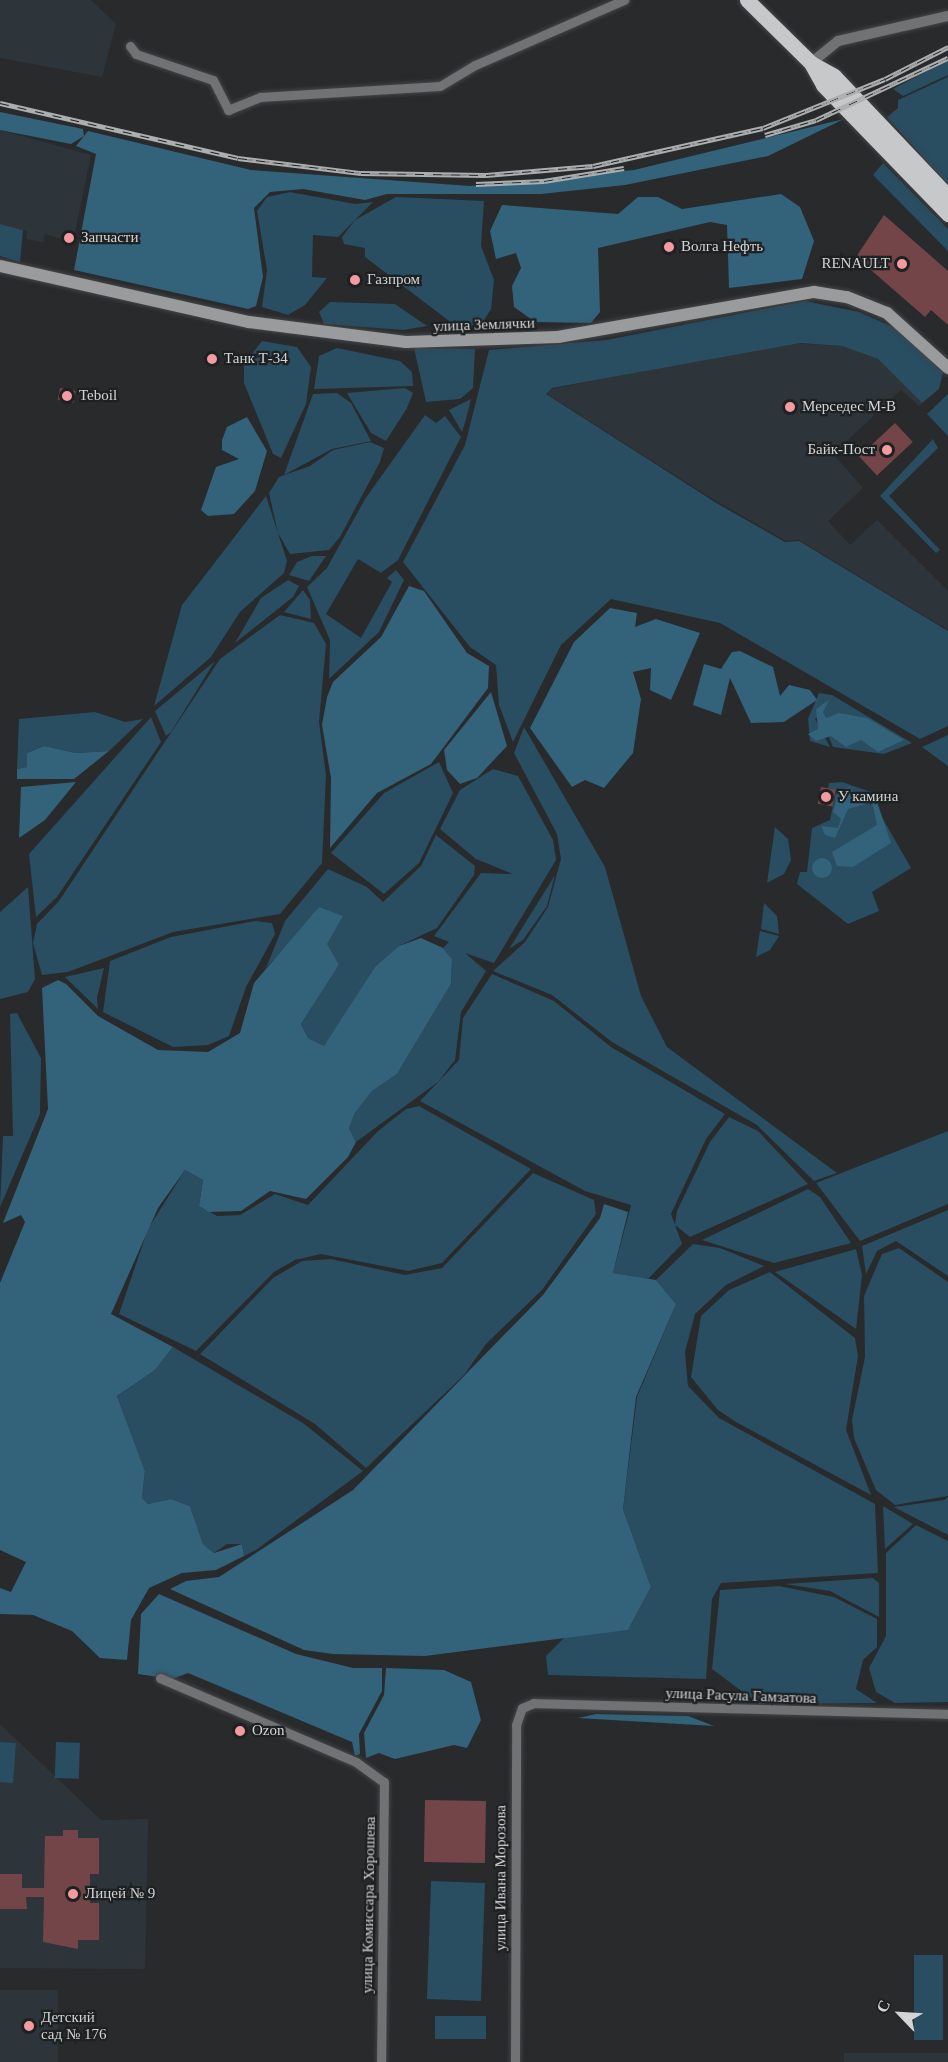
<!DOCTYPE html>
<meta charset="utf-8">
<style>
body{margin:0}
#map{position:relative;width:948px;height:2062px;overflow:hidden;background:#282a2c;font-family:"Times New Roman",serif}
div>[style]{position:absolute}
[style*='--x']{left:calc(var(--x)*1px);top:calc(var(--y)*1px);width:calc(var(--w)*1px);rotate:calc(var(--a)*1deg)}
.built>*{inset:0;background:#2d353a;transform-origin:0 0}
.green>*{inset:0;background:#294d61;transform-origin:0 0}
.forest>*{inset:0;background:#33627b}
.round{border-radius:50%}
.building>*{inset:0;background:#744548;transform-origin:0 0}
.roads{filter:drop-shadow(0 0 2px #434547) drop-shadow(0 0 2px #434547)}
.minor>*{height:9px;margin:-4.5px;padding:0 4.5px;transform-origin:4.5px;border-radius:4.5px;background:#717273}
.tertiary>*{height:10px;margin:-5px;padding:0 5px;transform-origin:5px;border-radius:5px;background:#717273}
.secondary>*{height:12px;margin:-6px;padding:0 6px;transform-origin:6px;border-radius:6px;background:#999b9c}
.trunk>*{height:15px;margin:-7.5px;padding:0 7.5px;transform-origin:7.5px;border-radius:7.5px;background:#c6c8ca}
.rail>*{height:5px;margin-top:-2.5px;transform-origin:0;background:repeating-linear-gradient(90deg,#1e2122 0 9px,#acaeaf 0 18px);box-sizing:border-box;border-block:2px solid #acaeaf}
.dots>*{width:16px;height:16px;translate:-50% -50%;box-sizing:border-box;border:3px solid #1e2122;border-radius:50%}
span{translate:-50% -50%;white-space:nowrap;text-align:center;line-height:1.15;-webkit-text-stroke:4.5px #1e2122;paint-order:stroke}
.poi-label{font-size:15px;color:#d2d4d5}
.left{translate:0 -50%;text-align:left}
.right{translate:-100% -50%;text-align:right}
.street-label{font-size:15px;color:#d2d4d5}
.north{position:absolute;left:870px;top:1984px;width:60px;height:60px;-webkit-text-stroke:4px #1e2122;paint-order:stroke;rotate:295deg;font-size:16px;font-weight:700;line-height:24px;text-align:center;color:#d2d4d5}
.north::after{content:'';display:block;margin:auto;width:21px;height:27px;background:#d2d4d5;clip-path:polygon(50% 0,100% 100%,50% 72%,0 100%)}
</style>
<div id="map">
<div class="built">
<i style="clip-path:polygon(0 0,91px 0,116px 24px,102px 77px,0 58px)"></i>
<i style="clip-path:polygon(0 130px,91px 155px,73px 242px,45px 234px,43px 242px,26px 239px,27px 231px,0 224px)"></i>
<i style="clip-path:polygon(790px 343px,842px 346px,878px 359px,922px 403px,919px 406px,901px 390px,833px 454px,863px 488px,828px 521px,850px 545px,877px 520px,948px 591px,948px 630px,799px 540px,786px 541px,706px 495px,547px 394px,551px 389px)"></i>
<i style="clip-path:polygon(0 1724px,101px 1820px,148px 1819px,145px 1969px,0 1968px)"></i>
<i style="left:58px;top:1990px;width:72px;height:58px;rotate:90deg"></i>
<i style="left:844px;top:2053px;width:104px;height:9px"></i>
</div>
<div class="green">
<i style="clip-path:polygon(948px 60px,948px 75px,903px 96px,893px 89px)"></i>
<i style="clip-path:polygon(948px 77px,948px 185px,887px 117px,898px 108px,898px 100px)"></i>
<i style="clip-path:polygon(883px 163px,948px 229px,948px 251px,873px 175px)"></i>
<i style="clip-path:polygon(290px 192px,355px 204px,373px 202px,338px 237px,313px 235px,312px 277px,327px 278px,305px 305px,288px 315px,262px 307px,267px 270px,257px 211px,267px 197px)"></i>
<i style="clip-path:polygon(396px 197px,484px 201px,481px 246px,494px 280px,491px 309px,481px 325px,457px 327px,365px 257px,365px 248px,344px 244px,342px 237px,355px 220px)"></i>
<i style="clip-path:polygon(0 224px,23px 230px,20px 262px,0 256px)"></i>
<i style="clip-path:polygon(805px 301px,859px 312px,897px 329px,943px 372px,939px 389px,922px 403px,878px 359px,842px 346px,800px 343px,552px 388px,546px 394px,718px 504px,785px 542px,799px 541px,948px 631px,948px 726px,920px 739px,720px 623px,611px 599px,561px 645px,513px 742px,499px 705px,496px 665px,470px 647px,403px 562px,465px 445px,489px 350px,606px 340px)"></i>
<i style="clip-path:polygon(330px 302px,395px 304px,427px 326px,403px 330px,324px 324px,319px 312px)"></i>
<i style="clip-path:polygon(262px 341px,297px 347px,311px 367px,306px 404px,281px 458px,273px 454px,244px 383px,244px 364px)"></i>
<i style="clip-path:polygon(337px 348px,400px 361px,412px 372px,413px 386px,314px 389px,319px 356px)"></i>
<i style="clip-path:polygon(414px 348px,475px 349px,473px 388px,460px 399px,426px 402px)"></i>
<i style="clip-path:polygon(405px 388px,413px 393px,407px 408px,386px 441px,371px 433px,347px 393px)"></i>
<i style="clip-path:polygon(337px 393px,351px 403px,371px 441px,332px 449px,284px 475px,313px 394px)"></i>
<i style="clip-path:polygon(948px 394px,948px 436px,927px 414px)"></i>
<i style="clip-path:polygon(471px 399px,466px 419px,462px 432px,449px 410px)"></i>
<i style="clip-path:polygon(425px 415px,436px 423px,445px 416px,461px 437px,398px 560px,381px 573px,358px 559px,326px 614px,361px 638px,392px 582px,387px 578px,396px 570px,404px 580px,379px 632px,329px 679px,330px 640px,307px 587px,327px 568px,365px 499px)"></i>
<i style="clip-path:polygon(933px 439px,938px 448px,889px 496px,940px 550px,936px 553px,880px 496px)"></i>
<i style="clip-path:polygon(370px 442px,384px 448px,380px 462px,340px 537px,329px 550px,290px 554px,278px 533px,269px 493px,279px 477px,310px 466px,333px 450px)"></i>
<i style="clip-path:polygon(266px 496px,287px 561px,284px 573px,240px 612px,211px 657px,154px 706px,182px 605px)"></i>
<i style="clip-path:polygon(312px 556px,326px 556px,309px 581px,289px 575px,297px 562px)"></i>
<i style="clip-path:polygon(288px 580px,299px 586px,293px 597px,235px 643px,261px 598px)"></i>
<i style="clip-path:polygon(303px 590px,310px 600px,311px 619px,284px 612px)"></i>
<i style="clip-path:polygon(280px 615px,314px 623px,326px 644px,319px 722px,326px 775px,322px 863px,280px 914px,173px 932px,68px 972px,42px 975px,33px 943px,37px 924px,59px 901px,220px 659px)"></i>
<i style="clip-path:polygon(215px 661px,171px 732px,166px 736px,155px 711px)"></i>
<i style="clip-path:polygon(819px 693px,832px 695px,912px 743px,884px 754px,833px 747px,820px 716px,815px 719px,830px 747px,810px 741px,808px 719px)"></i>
<i style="clip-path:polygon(95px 712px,125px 722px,143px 719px,109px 751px,76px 753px,44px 746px,27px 753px,27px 767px,17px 769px,19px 719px)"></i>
<i style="clip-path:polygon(151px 717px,161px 742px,57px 897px,36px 917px,29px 854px)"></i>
<i style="clip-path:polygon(524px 727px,605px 867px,641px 996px,667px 1047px,837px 1173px,814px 1181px,757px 1125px,612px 1042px,552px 995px,493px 971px,525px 942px,548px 907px,561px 859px,557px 834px,514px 753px)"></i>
<i style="clip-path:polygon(948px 735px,948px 766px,922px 747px)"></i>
<i style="clip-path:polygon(439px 762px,453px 793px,419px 863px,384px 894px,331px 853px,384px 793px)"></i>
<i style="clip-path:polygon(493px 769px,518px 776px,553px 840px,556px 860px,494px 963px,465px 953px,486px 971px,461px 1012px,455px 1060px,438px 1082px,356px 1142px,349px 1128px,355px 1113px,372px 1091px,397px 1074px,451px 984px,452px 959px,443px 948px,449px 942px,434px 936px,481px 873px,513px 874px,476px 859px,440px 829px,460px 790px)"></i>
<i style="clip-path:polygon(842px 782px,874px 793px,879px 812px,911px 868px,872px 892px,879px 911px,848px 924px,797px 884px,800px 872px,807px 872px,812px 828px,830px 820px,836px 791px,828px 789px,829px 783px)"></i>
<i style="clip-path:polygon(775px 827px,788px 839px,791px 860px,784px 874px,767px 883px)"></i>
<i style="clip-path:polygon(436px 835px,475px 866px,474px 875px,437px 928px,399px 946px,324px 1046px,308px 1038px,301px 1024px,339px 965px,293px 939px,266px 968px,285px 921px,328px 869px,367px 887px,383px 902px,421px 866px)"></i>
<i style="clip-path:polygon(555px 875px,547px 906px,523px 940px,509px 949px)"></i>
<i style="clip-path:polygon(28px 887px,35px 979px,28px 992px,0 999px,0 912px)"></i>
<i style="clip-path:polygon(764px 903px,777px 916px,779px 934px,761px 929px)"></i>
<i style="clip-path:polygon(255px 921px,272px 923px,275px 934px,246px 987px,229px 1036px,208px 1045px,173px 1047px,103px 1012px,110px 961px,171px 937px)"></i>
<i style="clip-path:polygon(760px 931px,779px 936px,770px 950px,756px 957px)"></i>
<i style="clip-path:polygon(104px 968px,97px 998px,98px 1009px,65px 977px)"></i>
<i style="clip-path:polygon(492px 974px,554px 1001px,611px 1047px,725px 1114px,706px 1139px,671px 1214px,682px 1244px,648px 1279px,613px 1273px,631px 1205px,585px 1191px,420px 1101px,459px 1060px,463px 1018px)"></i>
<i style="clip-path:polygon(17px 1013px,41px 1058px,40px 1114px,0 1207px,3px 1136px,13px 1136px,10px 1014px)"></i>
<i style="clip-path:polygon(419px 1106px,531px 1169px,442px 1263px,408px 1271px,321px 1254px,295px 1260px,274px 1272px,196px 1351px,119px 1314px,148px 1229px,185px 1170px,203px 1180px,199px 1206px,217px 1216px,240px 1215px,275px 1194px,308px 1205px,378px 1131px,406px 1109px)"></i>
<i style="clip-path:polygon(729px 1117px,758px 1131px,808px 1184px,690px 1237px,675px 1225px,677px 1211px,710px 1142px)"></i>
<i style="clip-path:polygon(948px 1131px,948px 1204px,860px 1241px,816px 1183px)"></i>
<i style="clip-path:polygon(533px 1173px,594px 1200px,596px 1214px,542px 1290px,486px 1344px,464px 1375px,366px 1468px,315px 1424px,200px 1354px,273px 1278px,302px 1261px,331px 1259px,405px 1275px,442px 1268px)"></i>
<i style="clip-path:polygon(808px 1189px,820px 1197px,851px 1243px,774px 1263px,702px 1240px)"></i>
<i style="clip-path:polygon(948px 1210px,948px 1276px,896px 1241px,877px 1251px,866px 1274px,862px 1246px)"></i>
<i style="clip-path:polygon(693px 1244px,720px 1248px,764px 1266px,726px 1285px,695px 1314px,685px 1352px,688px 1386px,719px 1418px,875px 1504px,878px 1573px,721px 1583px,712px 1599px,706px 1679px,548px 1675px,546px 1656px,566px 1636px,628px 1630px,651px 1587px,623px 1509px,637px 1397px,676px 1304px,656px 1280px)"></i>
<i style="clip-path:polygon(899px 1248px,948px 1282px,948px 1496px,895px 1505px,876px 1490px,854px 1438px,852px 1420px,865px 1357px,864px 1296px,882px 1254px)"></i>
<i style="clip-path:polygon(856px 1249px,862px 1275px,856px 1329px,775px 1272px)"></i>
<i style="clip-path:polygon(770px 1272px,855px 1338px,858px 1356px,846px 1430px,871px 1495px,736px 1422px,718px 1410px,691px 1377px,701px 1316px,729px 1290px)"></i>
<i style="clip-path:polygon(173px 1347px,303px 1423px,363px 1471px,256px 1550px,244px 1556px,242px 1544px,227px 1544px,214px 1553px,203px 1544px,190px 1506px,171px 1499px,148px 1504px,142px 1498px,145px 1471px,117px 1396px,155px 1370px)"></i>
<i style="clip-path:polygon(948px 1497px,948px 1535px,894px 1507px,944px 1500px)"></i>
<i style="clip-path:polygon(883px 1506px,913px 1524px,885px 1549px)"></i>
<i style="clip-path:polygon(916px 1525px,948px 1541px,948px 1702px,895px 1703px,876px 1692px,869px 1668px,886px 1636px,886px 1553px)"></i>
<i style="clip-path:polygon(873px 1578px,879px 1583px,879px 1617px,830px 1591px,785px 1584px)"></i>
<i style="clip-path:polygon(779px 1586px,834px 1597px,877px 1619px,877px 1647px,863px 1660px,856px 1689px,877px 1703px,759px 1704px,712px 1669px,720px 1590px)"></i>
<i style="clip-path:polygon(0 1742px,16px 1743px,13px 1783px,0 1782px)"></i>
<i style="left:56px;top:1742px;width:24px;height:36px;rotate:2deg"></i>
<i style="left:485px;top:1883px;width:118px;height:54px;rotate:92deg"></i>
<i style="left:914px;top:1955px;width:29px;height:85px"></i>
<i style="left:486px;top:2016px;width:23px;height:51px;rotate:90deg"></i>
</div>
<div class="forest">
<i style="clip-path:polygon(0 112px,83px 129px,84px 136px,71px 144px,0 130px)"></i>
<i style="clip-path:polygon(844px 119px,768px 156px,625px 185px,541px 194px,387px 194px,365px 200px,303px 189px,270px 192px,254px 208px,263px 277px,256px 306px,248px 309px,74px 270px,96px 154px,76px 146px,88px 131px,251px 170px,470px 186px,634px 170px)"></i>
<i style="clip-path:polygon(781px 194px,800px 207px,814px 241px,802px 279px,729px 288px,727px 225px,710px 222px,598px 248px,600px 312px,591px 323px,535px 322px,514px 307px,512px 286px,521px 268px,516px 253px,496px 259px,490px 231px,502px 205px,618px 214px,638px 197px,658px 197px,682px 209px)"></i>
<i style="clip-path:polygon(247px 417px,267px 451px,255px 491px,234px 514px,208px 516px,201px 510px,216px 467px,239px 459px,222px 450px,222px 440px,227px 427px)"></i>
<i style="clip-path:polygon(409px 586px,424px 591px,467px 653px,489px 666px,488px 688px,431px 764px,377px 793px,330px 848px,331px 778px,322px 725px,327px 697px,333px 682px,381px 637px)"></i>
<i style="clip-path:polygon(610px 608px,637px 613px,635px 627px,656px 619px,700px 633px,671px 700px,650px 690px,651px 668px,633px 672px,641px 699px,633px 753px,604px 788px,585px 780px,572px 787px,530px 728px,574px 642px)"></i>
<i style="clip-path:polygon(740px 651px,773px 667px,780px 696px,789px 685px,810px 690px,817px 700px,784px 722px,751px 723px,730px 678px,721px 715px,693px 705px,704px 664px,721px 669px,732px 652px)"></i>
<i style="clip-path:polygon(491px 692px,507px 746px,477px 778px,460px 784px,447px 770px,444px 750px)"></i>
<i style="clip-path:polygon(829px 700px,823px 712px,826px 718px,839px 713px,867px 718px,904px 740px,878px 752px,861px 740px,846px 747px,831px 736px,816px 741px,808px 734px,818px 729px,816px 709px)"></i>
<i style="clip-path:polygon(44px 746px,76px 753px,109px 751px,74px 779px,17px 779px,17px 769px,27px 767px,27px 753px)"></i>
<i style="clip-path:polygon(76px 782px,45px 820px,19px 838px,21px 787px)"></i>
<i style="clip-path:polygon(850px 787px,857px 799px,868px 800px,874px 793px,891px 843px,853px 867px,837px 866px,832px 852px,877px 825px,872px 802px,848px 809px,835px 838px,825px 835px,821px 826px,838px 828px,841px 819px,833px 812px,839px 790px)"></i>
<i class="round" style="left:812px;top:858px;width:20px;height:20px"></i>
<i style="clip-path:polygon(319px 907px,343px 916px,327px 944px,339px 965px,301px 1024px,308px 1038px,324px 1046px,375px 967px,399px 946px,421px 938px,443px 948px,452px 959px,451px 984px,397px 1074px,372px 1091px,355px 1113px,349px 1128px,356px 1142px,348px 1157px,306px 1199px,270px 1191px,241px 1211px,209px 1212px,199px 1206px,203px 1180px,185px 1170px,158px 1208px,111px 1314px,173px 1347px,155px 1370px,117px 1396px,145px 1471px,142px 1498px,148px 1504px,171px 1499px,190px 1506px,203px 1544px,214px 1553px,242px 1544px,244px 1556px,216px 1570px,182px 1573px,149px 1588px,131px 1620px,127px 1660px,100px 1658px,72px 1631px,33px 1615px,0 1614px,0 1588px,11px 1592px,26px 1562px,0 1550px,0 1283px,25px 1222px,21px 1215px,3px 1223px,48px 1109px,42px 988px,58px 980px,66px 984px,98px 1016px,158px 1050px,208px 1052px,240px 1033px,254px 983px)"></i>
<i style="clip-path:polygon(604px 1204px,628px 1212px,613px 1273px,656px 1280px,676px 1304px,636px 1397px,623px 1509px,651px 1587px,628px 1630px,425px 1656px,333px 1654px,304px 1650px,170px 1589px,186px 1581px,219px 1577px,353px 1490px,543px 1295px,600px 1218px)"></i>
<i style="clip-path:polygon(159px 1594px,296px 1654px,353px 1668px,382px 1668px,382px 1691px,359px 1734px,360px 1754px,355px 1756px,352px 1742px,188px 1673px,172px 1679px,138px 1674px,141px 1614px)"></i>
<i style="clip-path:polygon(386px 1668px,444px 1670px,471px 1682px,481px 1720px,467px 1748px,454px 1745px,395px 1759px,379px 1753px,366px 1758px,364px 1733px,384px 1695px)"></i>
<i style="clip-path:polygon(596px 1714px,688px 1716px,714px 1726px,578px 1718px)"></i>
</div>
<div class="building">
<i style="clip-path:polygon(884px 215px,948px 271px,948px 325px,931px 310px,925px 317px,856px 257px)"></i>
<i style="left:60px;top:388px;width:16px;height:12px;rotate:11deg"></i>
<i style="left:895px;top:423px;width:26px;height:49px;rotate:47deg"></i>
<i style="left:821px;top:787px;width:15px;height:17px;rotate:11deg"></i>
<i style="left:425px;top:1800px;width:61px;height:62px;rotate:1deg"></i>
<i style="clip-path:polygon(63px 1830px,78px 1830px,78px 1838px,99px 1838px,99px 1874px,90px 1874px,90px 1903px,99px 1903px,99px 1940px,78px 1940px,78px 1949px,43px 1942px,44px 1897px,26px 1897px,27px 1909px,0 1909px,0 1874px,22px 1874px,22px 1888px,44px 1888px,45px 1836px,63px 1836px)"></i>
</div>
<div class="roads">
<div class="minor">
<i style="--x:130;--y:46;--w:10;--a:53"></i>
<i style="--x:136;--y:54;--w:81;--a:18.7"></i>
<i style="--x:213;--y:80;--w:34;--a:63"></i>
<i style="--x:228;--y:110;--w:35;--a:-22"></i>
<i style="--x:260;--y:97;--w:180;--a:-3.5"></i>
<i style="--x:440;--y:86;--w:41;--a:-31"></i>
<i style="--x:475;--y:65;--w:163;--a:-23.6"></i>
<i style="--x:160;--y:1678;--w:213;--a:23.2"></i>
<i style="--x:356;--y:1762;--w:34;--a:36"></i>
<i style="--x:384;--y:1782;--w:280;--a:90.6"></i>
<i style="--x:515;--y:2062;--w:337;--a:-89.8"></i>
<i style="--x:516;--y:1725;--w:18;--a:-71"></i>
<i style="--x:522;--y:1708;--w:13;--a:-23"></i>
<i style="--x:534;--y:1703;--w:414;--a:1.5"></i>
</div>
<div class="tertiary">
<i style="--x:811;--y:63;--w:35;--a:-39"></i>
<i style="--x:838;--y:41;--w:113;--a:-12.8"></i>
</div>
<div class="secondary">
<i style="--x:0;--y:266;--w:255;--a:12.7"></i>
<i style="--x:249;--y:322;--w:158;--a:7.3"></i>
<i style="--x:406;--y:342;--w:152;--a:-1.9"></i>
<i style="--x:558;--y:337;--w:260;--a:-10"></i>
<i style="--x:814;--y:292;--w:33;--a:9"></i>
<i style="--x:847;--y:297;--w:43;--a:21.8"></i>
<i style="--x:887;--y:313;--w:82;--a:42"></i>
</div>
<div class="trunk">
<i style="--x:747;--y:0;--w:90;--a:44.5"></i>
<i style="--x:811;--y:63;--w:26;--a:29"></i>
<i style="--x:834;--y:76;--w:166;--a:46.5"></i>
<i style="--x:811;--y:63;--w:25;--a:61"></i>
<i style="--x:823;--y:85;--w:180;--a:45.9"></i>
</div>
</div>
<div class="rail">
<i style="--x:0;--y:103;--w:244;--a:13"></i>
<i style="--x:238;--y:158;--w:124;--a:7"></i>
<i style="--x:361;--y:173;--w:125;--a:0.9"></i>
<i style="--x:486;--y:175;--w:107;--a:-4.8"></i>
<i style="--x:593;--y:166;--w:174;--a:-12.6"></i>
<i style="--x:763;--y:128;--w:131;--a:-21.9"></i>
<i style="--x:885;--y:79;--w:71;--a:-26.9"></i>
<i style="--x:765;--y:135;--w:53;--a:-16.4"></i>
<i style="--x:816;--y:120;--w:146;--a:-25.2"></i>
<i style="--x:476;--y:184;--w:68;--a:-2.5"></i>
<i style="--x:544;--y:181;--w:81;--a:-9.2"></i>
</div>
<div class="dots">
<i style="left:69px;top:238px;background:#f49aa1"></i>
<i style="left:669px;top:247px;background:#f49aa1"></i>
<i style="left:902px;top:264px;background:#f49aa1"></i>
<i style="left:355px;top:280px;background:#f49aa1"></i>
<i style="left:212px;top:359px;background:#f49aa1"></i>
<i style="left:67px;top:396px;background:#f49aa1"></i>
<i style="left:790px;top:407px;background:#f49aa1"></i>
<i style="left:887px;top:450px;background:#f49aa1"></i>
<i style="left:826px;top:797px;background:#f49aa1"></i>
<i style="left:240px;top:1731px;background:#f49aa1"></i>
<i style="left:73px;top:1894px;background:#f49aa1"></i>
<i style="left:29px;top:2026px;background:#f49aa1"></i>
</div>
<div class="poi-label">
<span class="left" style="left:81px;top:238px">Запчасти</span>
<span class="left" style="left:681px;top:247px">Волга Нефть</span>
<span class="right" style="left:890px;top:264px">RENAULT</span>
<span class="left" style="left:367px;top:280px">Газпром</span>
<span class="left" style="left:224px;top:359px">Танк Т-34</span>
<span class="left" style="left:79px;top:396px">Teboil</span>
<span class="left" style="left:802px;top:407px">Мерседес M-B</span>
<span class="right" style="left:875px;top:450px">Байк-Пост</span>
<span class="left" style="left:838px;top:797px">У камина</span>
<span class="left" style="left:252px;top:1731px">Ozon</span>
<span class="left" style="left:85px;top:1894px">Лицей № 9</span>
<span class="left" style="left:41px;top:2026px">Детский<br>сад № 176</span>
</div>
<div class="street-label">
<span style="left:484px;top:325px;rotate:-2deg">улица Землячки</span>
<span style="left:741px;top:1696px;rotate:2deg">улица Расула Гамзатова</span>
<span style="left:501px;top:1878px;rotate:-90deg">улица Ивана Морозова</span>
<span style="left:369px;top:1905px;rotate:-89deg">улица Комиссара Хорошева</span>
</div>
<div class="north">С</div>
</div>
